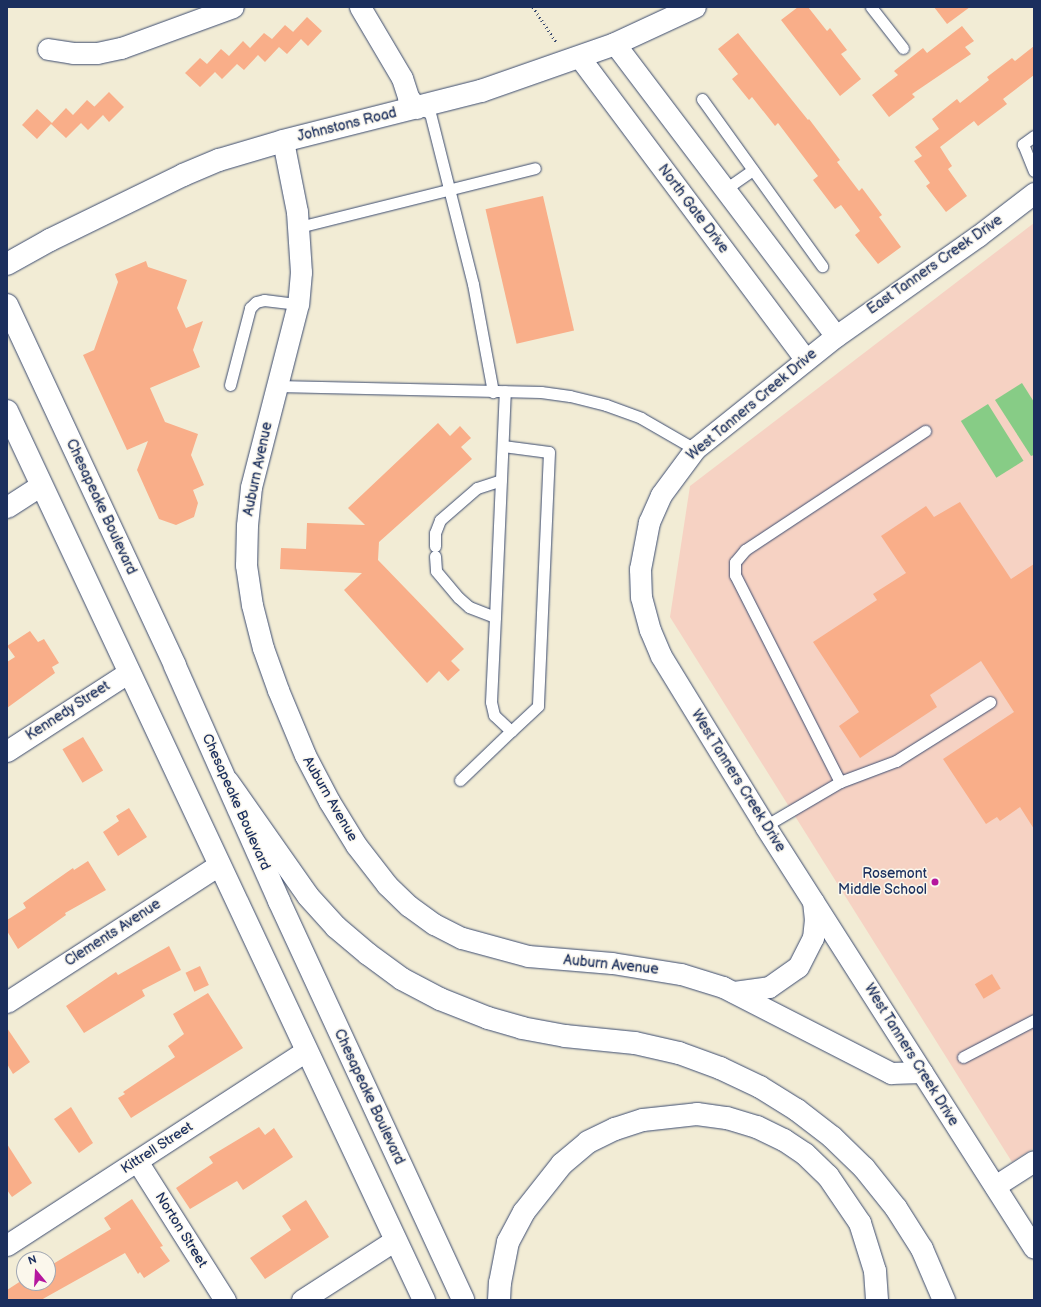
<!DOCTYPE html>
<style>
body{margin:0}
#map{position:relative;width:1041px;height:1307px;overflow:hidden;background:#f2ecd5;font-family:"Balsamiq Sans",sans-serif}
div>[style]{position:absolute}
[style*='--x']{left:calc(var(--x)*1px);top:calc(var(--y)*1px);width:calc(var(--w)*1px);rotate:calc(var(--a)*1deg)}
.built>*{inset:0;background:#f6d2c3}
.green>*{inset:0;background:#87cc86;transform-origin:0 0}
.building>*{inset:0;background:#f9ae89;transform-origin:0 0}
.path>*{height:2.5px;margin-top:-1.25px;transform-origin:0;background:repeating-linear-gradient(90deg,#3b4b70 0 1px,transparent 0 4px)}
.roads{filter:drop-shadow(0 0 1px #3b4b70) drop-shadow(0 0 1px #3b4b70)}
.service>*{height:11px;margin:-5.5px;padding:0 5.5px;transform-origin:5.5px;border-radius:5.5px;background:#fff}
.minor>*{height:21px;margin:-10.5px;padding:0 10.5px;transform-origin:10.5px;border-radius:10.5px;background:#fff}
.tertiary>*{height:22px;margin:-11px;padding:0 11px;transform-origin:11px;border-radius:11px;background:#fff}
.secondary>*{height:22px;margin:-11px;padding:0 11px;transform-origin:11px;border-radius:11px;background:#fff}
.motorway>*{height:22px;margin:-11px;padding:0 11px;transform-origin:11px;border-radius:11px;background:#fff}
.dots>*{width:11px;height:11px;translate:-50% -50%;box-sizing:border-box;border:2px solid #fbf7ec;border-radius:50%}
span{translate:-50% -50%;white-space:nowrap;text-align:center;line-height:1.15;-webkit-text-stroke:3px #fbf7ec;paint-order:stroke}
.street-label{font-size:14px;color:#1b2f5e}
.poi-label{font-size:14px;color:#1b2f5e}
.right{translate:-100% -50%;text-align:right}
.frame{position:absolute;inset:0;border:8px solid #1b2f5e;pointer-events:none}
.north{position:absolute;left:16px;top:1251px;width:40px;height:40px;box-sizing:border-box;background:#fbf7ec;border:1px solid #a1a7b3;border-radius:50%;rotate:342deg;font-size:11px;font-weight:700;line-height:16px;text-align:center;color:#1b2f5e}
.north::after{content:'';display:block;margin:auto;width:14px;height:18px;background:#b5179e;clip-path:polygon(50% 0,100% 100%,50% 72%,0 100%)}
</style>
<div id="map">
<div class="built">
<i style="clip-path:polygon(1034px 223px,1034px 1148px,1012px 1162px,670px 617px,690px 486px)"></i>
</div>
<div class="green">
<i style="clip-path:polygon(1022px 383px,1034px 402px,1034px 455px,1031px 456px,995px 400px)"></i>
<i style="left:988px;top:404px;width:67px;height:32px;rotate:58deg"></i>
</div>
<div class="building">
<i style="clip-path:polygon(798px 7px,808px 7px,827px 31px,830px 28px,847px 50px,841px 54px,861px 79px,840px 96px,781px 20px)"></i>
<i style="clip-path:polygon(934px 7px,970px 7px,947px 24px)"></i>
<i style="clip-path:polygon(307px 17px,322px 31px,308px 46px,301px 39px,287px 54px,279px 47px,265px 62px,258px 55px,244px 70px,237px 64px,222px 79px,215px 72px,200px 87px,185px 73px,200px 58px,207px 64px,221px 49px,229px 56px,243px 41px,250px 48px,264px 33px,272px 39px,285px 25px,299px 37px,293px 32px)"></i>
<i style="clip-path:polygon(962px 26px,974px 41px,965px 47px,971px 54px,912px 94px,915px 97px,889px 117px,872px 95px,898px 75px,894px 71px,923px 48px,927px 53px)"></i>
<i style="clip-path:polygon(738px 33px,808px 120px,809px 119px,840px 160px,837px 162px,859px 191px,862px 188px,882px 215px,879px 217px,901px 247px,878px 264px,855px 235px,860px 231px,841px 205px,835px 209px,813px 180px,818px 176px,778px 123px,775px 126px,752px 97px,749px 100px,732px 79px,738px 74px,718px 49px)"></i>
<i style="clip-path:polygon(1034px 46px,1034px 75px,1003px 99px,1007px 104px,978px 126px,974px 121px,940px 147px,952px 166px,948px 169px,967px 196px,946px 212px,926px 186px,930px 183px,914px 161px,922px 156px,915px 147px,939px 129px,932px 119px,957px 99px,960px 103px,989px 80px,987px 77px,1012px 58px,1015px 61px)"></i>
<i style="clip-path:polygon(109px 92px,124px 107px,109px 122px,103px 115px,88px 130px,81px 123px,66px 138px,51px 124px,37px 139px,22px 125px,37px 109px,52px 123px,66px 108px,73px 115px,87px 100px,97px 109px,94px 107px)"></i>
<i style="left:543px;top:196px;width:138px;height:59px;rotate:77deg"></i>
<i style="clip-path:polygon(146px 261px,148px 267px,187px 280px,177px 308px,186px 328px,203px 321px,193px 350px,200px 367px,150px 388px,165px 422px,198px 434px,191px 455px,204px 485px,193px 490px,198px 503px,194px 517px,176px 525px,159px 519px,137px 470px,148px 441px,127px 450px,83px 355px,94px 350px,118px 282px,115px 274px)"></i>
<i style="clip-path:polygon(438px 423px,450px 436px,460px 426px,471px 438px,461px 447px,472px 459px,379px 542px,378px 560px,464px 649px,451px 661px,460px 670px,448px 681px,439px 671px,427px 683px,344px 590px,362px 573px,280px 569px,281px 548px,306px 549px,307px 523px,365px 525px,348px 508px)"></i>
<i style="clip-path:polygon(960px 502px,1011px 579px,1034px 564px,1034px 829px,1020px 807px,1000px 821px,997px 817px,986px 824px,943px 759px,1014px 712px,981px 661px,930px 695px,937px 707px,860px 758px,839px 726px,859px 712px,813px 642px,877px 600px,873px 594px,906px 573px,881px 536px,926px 506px,934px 517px)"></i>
<i style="clip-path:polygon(30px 631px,38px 642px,44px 639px,59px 663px,52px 667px,55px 673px,7px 708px,7px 662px,15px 657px,7px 646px)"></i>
<i style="left:83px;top:737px;width:39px;height:24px;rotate:59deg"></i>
<i style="clip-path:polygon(129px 808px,147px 837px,118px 856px,103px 832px,119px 821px,116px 816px)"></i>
<i style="clip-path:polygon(88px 861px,106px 890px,65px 913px,66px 915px,18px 949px,7px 931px,7px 920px,26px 908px,23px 903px,73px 868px,74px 870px)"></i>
<i style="clip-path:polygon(169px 946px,181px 970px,142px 990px,145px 996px,84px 1033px,66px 1006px,116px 972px,118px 975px)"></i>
<i style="left:200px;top:966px;width:21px;height:16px;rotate:65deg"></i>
<i style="left:992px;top:974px;width:17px;height:20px;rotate:59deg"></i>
<i style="clip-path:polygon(208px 993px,243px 1048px,131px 1118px,118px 1098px,125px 1094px,123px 1092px,175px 1057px,168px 1046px,184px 1034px,173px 1014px)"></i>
<i style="clip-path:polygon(7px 1028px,30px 1062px,13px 1074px,7px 1064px)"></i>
<i style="clip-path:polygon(71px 1107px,93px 1143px,79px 1153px,54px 1119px)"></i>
<i style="clip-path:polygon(259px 1127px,265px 1135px,274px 1128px,293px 1157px,243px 1190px,237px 1181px,190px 1209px,176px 1188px,213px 1163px,209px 1157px)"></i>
<i style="clip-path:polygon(7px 1144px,32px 1183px,12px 1197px,7px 1190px)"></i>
<i style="clip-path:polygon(132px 1199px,163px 1246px,160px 1247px,170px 1261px,144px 1278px,140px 1272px,138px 1274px,125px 1253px,41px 1300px,7px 1300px,7px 1290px,24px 1279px,24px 1283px,48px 1283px,48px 1267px,111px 1229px,104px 1218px)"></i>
<i style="clip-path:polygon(306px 1200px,329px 1237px,265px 1279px,250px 1258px,291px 1230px,282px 1216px)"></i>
</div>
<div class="path">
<i style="--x:533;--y:7;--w:43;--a:56.3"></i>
</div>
<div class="roads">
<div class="service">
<i style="--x:871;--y:7;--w:52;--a:52"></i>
<i style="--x:702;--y:99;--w:206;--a:54.3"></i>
<i style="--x:418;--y:108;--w:13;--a:23"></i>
<i style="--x:430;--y:113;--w:176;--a:75.9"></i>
<i style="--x:473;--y:284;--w:110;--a:79.5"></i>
<i style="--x:1034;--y:136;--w:14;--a:144"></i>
<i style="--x:1023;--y:144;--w:29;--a:68"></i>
<i style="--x:724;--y:190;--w:35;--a:-35"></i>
<i style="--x:299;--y:227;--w:243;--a:-14"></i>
<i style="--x:230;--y:385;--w:80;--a:-75.4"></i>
<i style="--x:250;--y:308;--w:8;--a:-45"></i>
<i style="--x:256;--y:302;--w:8;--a:-14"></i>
<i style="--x:264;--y:300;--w:34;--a:7"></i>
<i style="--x:277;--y:386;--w:264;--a:1.3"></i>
<i style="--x:541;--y:392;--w:29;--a:8"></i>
<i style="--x:570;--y:396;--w:37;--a:14"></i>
<i style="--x:606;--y:405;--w:37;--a:20"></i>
<i style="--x:641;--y:418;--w:62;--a:29.9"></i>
<i style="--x:503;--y:446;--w:46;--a:7.4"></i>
<i style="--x:549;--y:452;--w:254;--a:92.5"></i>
<i style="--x:538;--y:706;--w:37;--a:137"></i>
<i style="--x:511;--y:731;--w:23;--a:-137"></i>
<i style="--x:494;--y:715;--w:13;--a:-103"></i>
<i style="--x:491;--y:702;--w:85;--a:-87.3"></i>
<i style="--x:495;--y:617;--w:226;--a:-87.5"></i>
<i style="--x:435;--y:546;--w:13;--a:-90"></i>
<i style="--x:435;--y:533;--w:14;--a:-69"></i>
<i style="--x:440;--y:520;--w:49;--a:-40.9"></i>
<i style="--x:477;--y:488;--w:25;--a:-18"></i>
<i style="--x:435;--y:556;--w:15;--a:86"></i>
<i style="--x:436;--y:571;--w:35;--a:50"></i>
<i style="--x:459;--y:598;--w:13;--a:42"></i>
<i style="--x:469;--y:607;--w:28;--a:21"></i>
<i style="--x:460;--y:780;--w:71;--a:-43.9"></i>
<i style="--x:840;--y:782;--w:232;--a:-116.9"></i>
<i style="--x:735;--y:575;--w:13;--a:-90"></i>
<i style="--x:735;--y:562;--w:16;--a:-50"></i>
<i style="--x:745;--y:550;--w:216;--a:-33.5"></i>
<i style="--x:765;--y:826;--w:87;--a:-30.4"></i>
<i style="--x:840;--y:782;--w:60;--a:-20.6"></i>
<i style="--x:896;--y:761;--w:111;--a:-32.1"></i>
<i style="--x:963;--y:1057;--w:80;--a:-27.5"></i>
</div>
<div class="minor">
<i style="--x:360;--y:7;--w:82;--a:59.4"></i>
<i style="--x:402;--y:78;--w:20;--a:72"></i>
<i style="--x:408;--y:97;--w:14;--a:51"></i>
<i style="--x:615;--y:44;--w:366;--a:52.9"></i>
<i style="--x:48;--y:49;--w:25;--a:9"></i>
<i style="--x:73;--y:53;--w:24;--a:0"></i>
<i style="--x:97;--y:53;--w:25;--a:-12"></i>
<i style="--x:121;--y:48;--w:119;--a:-20.1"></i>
<i style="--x:580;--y:58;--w:377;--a:53.2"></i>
<i style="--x:283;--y:141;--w:72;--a:78.8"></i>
<i style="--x:297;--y:212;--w:60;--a:86.2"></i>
<i style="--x:301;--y:272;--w:32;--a:95"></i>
<i style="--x:298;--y:304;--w:189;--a:104.4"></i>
<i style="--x:251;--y:487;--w:38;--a:96"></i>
<i style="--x:247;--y:525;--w:40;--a:91.4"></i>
<i style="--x:246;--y:565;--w:40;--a:81.5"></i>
<i style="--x:252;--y:605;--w:44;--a:75.7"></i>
<i style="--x:263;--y:648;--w:45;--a:70.3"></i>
<i style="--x:278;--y:690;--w:70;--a:67.4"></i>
<i style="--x:305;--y:755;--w:52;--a:62.4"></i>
<i style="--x:329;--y:801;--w:52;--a:58.5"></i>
<i style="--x:356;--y:845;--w:51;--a:52.2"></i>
<i style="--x:387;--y:885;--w:30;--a:44"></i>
<i style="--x:409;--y:906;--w:31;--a:36"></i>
<i style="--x:434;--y:924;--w:31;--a:27"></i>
<i style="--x:462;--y:938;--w:68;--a:15.3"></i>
<i style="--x:528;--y:956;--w:84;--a:4.8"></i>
<i style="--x:612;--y:963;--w:70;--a:9.1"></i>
<i style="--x:681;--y:974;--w:44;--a:17.2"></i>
<i style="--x:723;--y:987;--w:189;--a:27.1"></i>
<i style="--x:891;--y:1073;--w:31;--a:-2"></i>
<i style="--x:1034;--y:193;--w:71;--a:142.5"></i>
<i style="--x:978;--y:236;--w:174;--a:144.8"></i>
<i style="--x:836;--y:336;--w:181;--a:141.3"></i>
<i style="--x:695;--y:449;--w:57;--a:126.5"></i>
<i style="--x:661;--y:495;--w:30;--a:114"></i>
<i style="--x:649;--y:522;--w:48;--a:100.8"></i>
<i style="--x:640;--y:569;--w:28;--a:88"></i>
<i style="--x:641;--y:597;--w:34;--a:75"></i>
<i style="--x:650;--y:630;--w:28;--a:67"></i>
<i style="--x:661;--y:656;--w:199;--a:58.5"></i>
<i style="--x:765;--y:826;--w:500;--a:57.48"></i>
<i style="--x:7;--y:507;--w:40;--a:-32.9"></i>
<i style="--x:7;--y:751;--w:145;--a:-32.9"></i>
<i style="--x:734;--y:992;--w:35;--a:-8"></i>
<i style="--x:769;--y:987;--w:35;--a:-35"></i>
<i style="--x:798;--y:967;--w:33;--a:-63"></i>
<i style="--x:813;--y:938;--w:18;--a:-84"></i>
<i style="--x:815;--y:920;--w:19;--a:-96"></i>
<i style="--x:7;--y:1002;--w:252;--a:-32.9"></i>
<i style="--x:137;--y:1161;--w:165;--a:57.7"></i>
<i style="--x:995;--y:1186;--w:46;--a:-32.7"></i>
<i style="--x:7;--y:1245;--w:356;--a:-33"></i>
<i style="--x:302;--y:1300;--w:111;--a:-32.8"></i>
</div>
<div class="tertiary">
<i style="--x:7;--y:264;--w:49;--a:-29.2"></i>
<i style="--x:50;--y:240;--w:148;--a:-26"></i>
<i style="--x:183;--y:175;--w:39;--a:-23"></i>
<i style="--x:219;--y:160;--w:67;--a:-16.5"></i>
<i style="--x:283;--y:141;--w:204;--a:-14.2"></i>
<i style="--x:481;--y:91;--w:142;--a:-19.3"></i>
<i style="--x:615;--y:44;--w:88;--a:-24.8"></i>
</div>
<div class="secondary">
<i style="--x:7;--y:305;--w:398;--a:65"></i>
<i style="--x:175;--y:666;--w:257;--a:66.1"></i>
<i style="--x:279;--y:901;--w:439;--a:65.2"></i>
<i style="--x:7;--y:411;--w:982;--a:64.87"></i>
</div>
<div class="motorway">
<i style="--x:228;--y:782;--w:139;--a:54.9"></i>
<i style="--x:308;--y:896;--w:42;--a:47.9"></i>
<i style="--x:336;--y:927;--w:42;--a:40.2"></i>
<i style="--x:368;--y:954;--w:42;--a:36.3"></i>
<i style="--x:402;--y:979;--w:43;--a:27.8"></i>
<i style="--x:440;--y:999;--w:52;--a:21.6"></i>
<i style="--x:488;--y:1018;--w:35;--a:16"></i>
<i style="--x:522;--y:1028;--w:44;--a:10.5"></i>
<i style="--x:565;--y:1036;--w:70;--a:5.7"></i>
<i style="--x:635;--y:1043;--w:45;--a:12.8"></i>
<i style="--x:679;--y:1053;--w:44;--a:20.1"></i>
<i style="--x:720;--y:1068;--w:44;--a:25.4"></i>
<i style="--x:760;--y:1087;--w:44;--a:31.9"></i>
<i style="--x:797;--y:1110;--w:44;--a:37.6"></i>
<i style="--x:832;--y:1137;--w:45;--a:44.1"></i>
<i style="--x:864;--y:1168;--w:51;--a:51.3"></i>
<i style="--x:896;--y:1208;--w:49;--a:57.6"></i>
<i style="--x:922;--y:1249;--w:56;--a:66.7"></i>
<i style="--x:499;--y:1300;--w:17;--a:-87"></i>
<i style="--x:500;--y:1283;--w:42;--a:-79"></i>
<i style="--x:508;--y:1242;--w:34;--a:-62"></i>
<i style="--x:524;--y:1212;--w:61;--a:-51.6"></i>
<i style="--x:562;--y:1164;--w:34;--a:-40"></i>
<i style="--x:588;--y:1142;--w:30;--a:-26"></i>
<i style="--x:615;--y:1129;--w:29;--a:-18"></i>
<i style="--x:643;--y:1120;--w:54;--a:-6.3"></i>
<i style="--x:697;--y:1114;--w:30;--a:8"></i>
<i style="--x:727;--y:1118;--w:31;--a:17"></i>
<i style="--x:757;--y:1127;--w:30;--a:26"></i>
<i style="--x:784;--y:1140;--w:25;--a:34"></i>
<i style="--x:805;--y:1154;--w:32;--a:44"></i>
<i style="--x:828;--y:1176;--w:57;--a:55.8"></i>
<i style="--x:860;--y:1223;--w:50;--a:72.6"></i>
<i style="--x:875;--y:1271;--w:29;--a:86"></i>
</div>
</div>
<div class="dots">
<i style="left:935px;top:882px;background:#b5179e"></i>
</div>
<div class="street-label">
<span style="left:347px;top:125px;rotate:-14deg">Johnstons Road</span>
<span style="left:693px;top:209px;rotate:53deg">North Gate Drive</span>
<span style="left:935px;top:265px;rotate:-35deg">East Tanners Creek Drive</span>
<span style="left:752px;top:405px;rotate:-40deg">West Tanners Creek Drive</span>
<span style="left:258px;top:469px;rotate:-78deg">Auburn Avenue</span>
<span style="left:101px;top:507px;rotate:65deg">Chesapeake Boulevard</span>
<span style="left:68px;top:711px;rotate:-33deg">Kennedy Street</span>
<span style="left:738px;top:781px;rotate:58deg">West Tanners Creek Drive</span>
<span style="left:330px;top:799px;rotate:60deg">Auburn Avenue</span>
<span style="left:236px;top:802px;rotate:66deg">Chesapeake Boulevard</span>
<span style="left:113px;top:933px;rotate:-33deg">Clements Avenue</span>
<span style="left:611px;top:965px;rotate:6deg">Auburn Avenue</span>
<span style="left:911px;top:1055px;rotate:58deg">West Tanners Creek Drive</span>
<span style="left:369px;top:1097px;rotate:65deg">Chesapeake Boulevard</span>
<span style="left:157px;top:1148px;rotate:-33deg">Kittrell Street</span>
<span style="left:181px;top:1230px;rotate:58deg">Norton Street</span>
</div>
<div class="poi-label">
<span class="right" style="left:927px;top:882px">Rosemont<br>Middle School</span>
</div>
<div class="frame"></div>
<div class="north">N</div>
</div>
